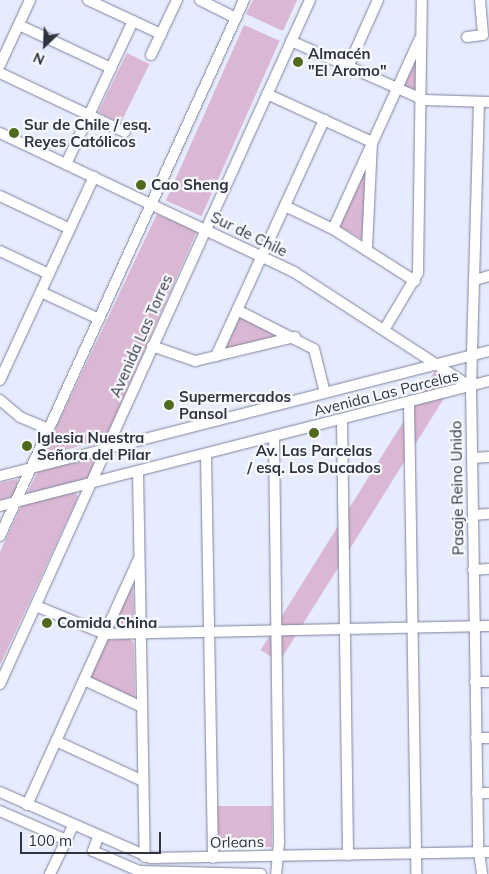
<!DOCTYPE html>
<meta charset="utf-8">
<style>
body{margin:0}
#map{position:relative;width:489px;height:874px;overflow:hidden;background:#e6ebfd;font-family:Mulish,sans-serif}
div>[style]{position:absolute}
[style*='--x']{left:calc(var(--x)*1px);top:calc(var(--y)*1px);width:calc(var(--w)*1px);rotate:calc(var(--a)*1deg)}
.green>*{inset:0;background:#dab7d2;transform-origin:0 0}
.roads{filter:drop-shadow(0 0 1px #7d839d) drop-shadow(0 0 1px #7d839d)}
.minor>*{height:10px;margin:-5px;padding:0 5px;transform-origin:5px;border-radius:5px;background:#fff}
.dots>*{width:14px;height:14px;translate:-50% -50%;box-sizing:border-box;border:2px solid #f7f9ff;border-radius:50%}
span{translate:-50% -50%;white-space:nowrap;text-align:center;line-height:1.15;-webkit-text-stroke:4.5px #f7f9ff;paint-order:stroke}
.poi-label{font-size:15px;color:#31343f;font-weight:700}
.left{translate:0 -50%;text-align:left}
.street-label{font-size:15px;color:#31343f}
.north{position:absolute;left:20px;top:20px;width:50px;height:50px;-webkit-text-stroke:4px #f7f9ff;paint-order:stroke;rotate:204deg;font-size:14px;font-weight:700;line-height:20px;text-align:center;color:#31343f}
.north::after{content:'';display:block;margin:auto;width:18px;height:22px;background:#31343f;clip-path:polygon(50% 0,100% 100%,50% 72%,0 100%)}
.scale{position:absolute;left:20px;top:832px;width:141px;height:22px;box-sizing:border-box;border:2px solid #31343f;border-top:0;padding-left:6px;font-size:15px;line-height:18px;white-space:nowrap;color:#31343f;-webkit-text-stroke:4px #f7f9ff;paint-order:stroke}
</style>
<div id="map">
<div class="green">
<i style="clip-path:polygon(253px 0,297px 0,283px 31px,246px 14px)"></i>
<i style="left:244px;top:25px;width:39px;height:192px;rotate:24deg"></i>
<i style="left:127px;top:53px;width:25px;height:66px;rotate:26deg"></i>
<i style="clip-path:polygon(416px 54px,416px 93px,404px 87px)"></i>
<i style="clip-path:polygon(367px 162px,363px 240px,339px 226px)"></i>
<i style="clip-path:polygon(157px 214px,197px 231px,106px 438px,42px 457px)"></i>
<i style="clip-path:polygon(239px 317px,282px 336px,222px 352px)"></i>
<i style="left:435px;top:371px;width:22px;height:329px;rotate:32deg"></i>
<i style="clip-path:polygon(99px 456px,88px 481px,27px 494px,38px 471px)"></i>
<i style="clip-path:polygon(18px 479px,14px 496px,0 500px,0 483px)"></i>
<i style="clip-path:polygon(75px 491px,78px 497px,0 665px,0 552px,21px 506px)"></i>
<i style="clip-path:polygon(133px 575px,134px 625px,112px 625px)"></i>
<i style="clip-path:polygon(130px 639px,134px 643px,135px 699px,89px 678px,105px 640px)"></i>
<i style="left:215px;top:806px;width:57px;height:41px"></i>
</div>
<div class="roads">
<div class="minor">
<i style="--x:88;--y:0;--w:81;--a:25"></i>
<i style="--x:200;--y:0;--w:40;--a:26.6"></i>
<i style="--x:480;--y:0;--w:35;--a:85"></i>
<i style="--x:19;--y:25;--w:102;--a:25.1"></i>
<i style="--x:467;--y:37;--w:16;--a:-7"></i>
<i style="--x:291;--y:41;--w:145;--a:23.9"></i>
<i style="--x:424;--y:100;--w:65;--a:1.8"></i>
<i style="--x:151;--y:55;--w:61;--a:-64.7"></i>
<i style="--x:0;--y:65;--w:72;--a:-65.2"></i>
<i style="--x:348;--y:67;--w:73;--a:-65.9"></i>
<i style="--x:0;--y:73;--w:138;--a:25.3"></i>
<i style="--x:267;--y:94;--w:115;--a:24.6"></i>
<i style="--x:372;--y:142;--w:108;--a:92.7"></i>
<i style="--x:479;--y:102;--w:285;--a:91.6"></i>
<i style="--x:471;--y:387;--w:458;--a:89.1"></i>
<i style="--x:478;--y:845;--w:29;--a:82"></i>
<i style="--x:0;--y:133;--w:325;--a:25.3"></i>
<i style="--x:294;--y:272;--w:211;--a:33"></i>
<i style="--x:66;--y:164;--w:158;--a:-64.9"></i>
<i style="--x:0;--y:196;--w:77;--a:25.2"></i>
<i style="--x:285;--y:206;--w:53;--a:25.6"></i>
<i style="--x:333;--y:229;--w:97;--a:32.4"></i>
<i style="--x:333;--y:229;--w:208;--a:-65.5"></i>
<i style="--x:0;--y:251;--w:54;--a:25.1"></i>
<i style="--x:475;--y:280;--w:15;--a:-16"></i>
<i style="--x:41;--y:292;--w:64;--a:25"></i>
<i style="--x:237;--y:310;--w:86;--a:26.9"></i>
<i style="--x:314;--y:349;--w:45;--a:76"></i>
<i style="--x:384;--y:330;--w:66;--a:-59.2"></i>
<i style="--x:418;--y:273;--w:273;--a:-89.2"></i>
<i style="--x:152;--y:346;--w:46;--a:19.2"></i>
<i style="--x:195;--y:361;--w:103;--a:-13.5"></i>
<i style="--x:216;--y:356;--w:260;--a:-65.4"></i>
<i style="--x:0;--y:380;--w:224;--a:-65.2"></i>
<i style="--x:0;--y:400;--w:26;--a:40"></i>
<i style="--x:20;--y:417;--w:30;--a:23"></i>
<i style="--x:409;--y:403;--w:471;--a:89.1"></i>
<i style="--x:342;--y:420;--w:435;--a:89.2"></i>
<i style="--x:274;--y:437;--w:405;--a:89.3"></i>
<i style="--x:279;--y:842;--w:32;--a:95"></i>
<i style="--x:206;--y:454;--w:404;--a:89"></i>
<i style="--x:472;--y:458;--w:17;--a:-3"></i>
<i style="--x:138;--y:471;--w:386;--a:89"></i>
<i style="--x:0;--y:476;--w:505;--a:-14.34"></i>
<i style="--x:0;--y:506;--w:505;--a:-14.34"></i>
<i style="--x:473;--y:515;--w:16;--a:-4"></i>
<i style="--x:0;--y:536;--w:589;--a:-65.52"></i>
<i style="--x:473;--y:570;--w:16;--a:-4"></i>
<i style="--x:36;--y:606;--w:74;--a:22.1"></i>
<i style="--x:105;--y:634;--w:384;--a:-1.2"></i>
<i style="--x:84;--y:680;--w:64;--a:25"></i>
<i style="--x:475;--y:682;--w:14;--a:0"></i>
<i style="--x:0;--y:684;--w:751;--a:-65.62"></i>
<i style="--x:476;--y:738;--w:13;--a:0"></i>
<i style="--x:56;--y:741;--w:96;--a:24.7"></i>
<i style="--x:0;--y:792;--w:165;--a:23.6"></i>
<i style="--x:151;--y:858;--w:338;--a:-1"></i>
<i style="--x:477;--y:793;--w:12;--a:0"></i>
<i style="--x:27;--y:805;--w:269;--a:-65.6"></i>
<i style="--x:0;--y:811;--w:72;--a:23.7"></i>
<i style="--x:98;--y:837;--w:15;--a:110"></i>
<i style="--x:93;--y:851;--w:50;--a:23.5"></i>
<i style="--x:139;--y:871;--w:122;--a:1.4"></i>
<i style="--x:50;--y:874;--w:53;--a:-64.4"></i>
</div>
</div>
<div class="dots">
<i style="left:298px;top:62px;background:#506a1d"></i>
<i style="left:14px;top:133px;background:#506a1d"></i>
<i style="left:141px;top:185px;background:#506a1d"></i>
<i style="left:169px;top:405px;background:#506a1d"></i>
<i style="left:314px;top:433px;background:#506a1d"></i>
<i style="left:27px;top:446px;background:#506a1d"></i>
<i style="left:47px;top:623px;background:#506a1d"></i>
</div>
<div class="poi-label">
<span class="left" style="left:308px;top:62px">Almacén<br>"El Aromo"</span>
<span class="left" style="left:24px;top:133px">Sur de Chile / esq.<br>Reyes Católicos</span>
<span class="left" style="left:151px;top:185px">Cao Sheng</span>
<span class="left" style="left:179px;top:405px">Supermercados<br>Pansol</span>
<span class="left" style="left:37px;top:446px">Iglesia Nuestra<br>Señora del Pilar</span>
<span style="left:314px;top:459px">Av. Las Parcelas<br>/ esq. Los Ducados</span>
<span class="left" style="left:57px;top:623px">Comida China</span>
</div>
<div class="street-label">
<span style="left:249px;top:234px;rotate:26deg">Sur de Chile</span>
<span style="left:141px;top:336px;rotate:-66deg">Avenida Las Torres</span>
<span style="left:386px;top:393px;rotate:-14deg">Avenida Las Parcelas</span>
<span style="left:457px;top:488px;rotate:-91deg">Pasaje Reino Unido</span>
<span style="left:237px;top:842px;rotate:-1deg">Orleans</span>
</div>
<div class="north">N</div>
<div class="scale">100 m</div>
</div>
